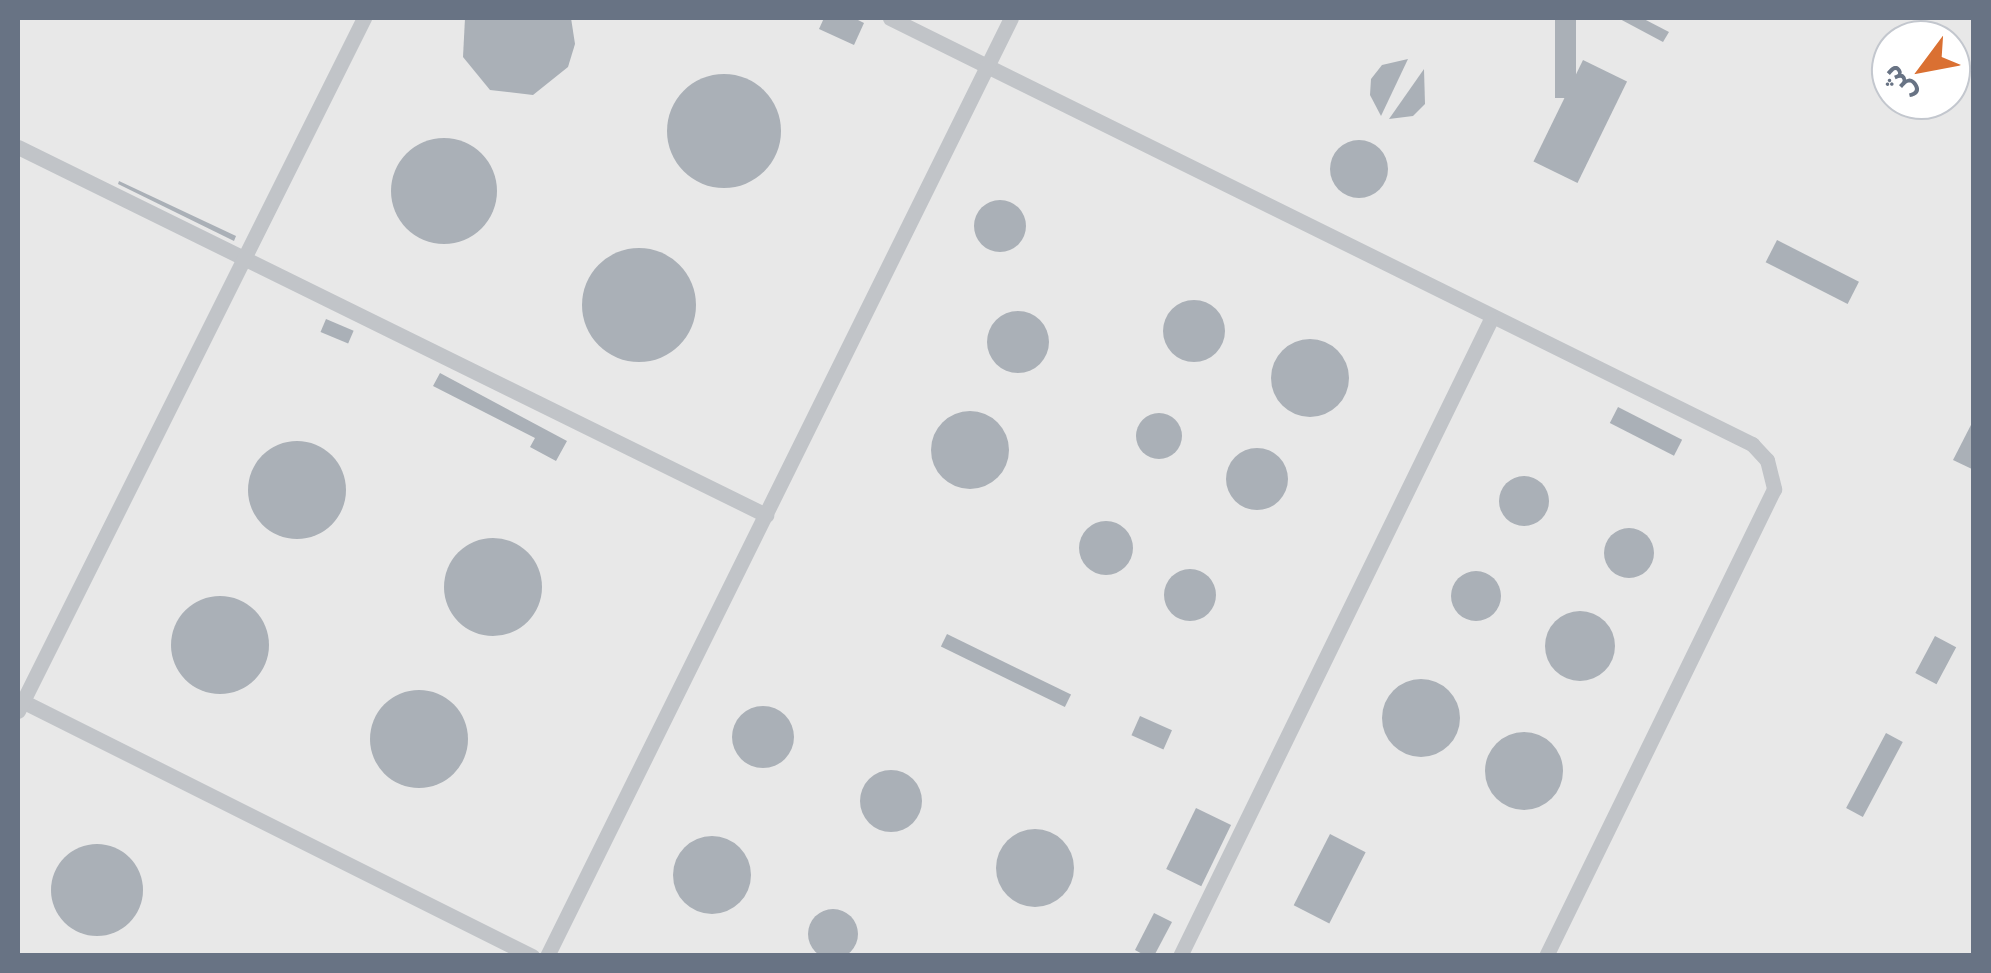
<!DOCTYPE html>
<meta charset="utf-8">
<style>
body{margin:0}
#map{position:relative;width:1991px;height:973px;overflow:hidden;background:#f7f7f4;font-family:"Open Sans","Noto Sans Arabic",sans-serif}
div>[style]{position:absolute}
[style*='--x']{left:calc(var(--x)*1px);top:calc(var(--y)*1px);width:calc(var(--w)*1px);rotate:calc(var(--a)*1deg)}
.built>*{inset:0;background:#e8e8e8}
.building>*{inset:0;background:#aab0b7;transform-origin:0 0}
.round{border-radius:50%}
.minor>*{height:15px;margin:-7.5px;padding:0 7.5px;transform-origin:7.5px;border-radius:7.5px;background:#c1c4c8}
span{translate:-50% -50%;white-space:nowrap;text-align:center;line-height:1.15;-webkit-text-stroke:10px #fff;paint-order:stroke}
.frame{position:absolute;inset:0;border:20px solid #687384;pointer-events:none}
.north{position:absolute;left:1871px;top:20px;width:100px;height:100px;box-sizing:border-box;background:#fff;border:2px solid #c3c7ce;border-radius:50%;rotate:238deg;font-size:28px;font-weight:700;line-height:40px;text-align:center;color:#687384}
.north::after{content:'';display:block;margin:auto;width:35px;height:45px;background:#da7032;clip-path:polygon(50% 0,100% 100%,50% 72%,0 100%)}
</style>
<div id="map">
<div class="built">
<i style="clip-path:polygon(evenodd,18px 18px,1973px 18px,1973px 955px,18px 955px,18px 18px,1891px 40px,1951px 40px,1951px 100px,1891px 100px,1891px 40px)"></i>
</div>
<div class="building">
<i style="clip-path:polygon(465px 18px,571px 18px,575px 44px,568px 67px,533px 95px,490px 90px,463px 57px)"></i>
<i style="clip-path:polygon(824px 18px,854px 18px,864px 23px,854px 45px,819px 29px)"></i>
<i style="left:1555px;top:18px;width:21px;height:80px"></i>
<i style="clip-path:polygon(1618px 18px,1642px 18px,1669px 32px,1663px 42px)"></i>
<i style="clip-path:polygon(1408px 59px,1381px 116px,1370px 95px,1371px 79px,1382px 65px)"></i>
<i style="left:1583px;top:60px;width:49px;height:113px;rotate:26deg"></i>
<i style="clip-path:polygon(1424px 69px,1425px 104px,1413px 116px,1389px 119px)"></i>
<i class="round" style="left:667px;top:74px;width:114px;height:114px"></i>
<i class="round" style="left:391px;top:138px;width:106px;height:106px"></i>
<i class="round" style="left:1330px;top:140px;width:58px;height:58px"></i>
<i style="clip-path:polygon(119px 181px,236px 236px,234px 241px,118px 184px)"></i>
<i class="round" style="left:974px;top:200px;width:52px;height:52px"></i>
<i style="left:1777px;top:240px;width:92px;height:25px;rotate:27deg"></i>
<i class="round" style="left:582px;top:248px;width:114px;height:114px"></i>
<i class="round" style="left:1163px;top:300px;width:62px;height:62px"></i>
<i class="round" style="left:987px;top:311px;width:62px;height:62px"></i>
<i style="left:326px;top:319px;width:30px;height:14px;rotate:23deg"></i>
<i class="round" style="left:1271px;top:339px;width:78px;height:78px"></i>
<i style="clip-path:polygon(440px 373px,567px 441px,556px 461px,530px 447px,535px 438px,433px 386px)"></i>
<i style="left:1618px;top:407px;width:72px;height:18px;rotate:27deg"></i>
<i class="round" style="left:931px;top:411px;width:78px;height:78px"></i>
<i class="round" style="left:1136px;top:413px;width:46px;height:46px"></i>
<i style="clip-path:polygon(1974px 419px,1974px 470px,1953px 460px)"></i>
<i class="round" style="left:248px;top:441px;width:98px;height:98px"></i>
<i class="round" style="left:1226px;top:448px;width:62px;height:62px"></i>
<i class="round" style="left:1499px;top:476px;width:50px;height:50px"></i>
<i class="round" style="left:1079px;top:521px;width:54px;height:54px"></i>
<i class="round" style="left:1604px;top:528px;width:50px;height:50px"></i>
<i class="round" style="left:444px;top:538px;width:98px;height:98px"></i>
<i class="round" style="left:1164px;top:569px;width:52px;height:52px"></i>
<i class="round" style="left:1451px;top:571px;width:50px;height:50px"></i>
<i class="round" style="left:171px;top:596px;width:98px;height:98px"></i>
<i class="round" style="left:1545px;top:611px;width:70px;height:70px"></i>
<i style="left:947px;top:634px;width:138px;height:14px;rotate:26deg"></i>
<i style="left:1935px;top:636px;width:24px;height:42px;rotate:28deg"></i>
<i class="round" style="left:1382px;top:679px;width:78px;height:78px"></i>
<i class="round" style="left:370px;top:690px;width:98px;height:98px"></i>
<i class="round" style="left:732px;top:706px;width:62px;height:62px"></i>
<i style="left:1140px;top:716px;width:35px;height:21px;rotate:24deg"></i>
<i class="round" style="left:1485px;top:732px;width:78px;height:78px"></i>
<i style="left:1886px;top:733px;width:19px;height:85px;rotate:28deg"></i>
<i class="round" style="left:860px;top:770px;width:62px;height:62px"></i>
<i style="left:1196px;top:808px;width:39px;height:68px;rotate:26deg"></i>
<i class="round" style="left:996px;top:829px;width:78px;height:78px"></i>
<i style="left:1330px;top:834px;width:40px;height:80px;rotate:27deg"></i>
<i class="round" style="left:673px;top:836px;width:78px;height:78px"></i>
<i class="round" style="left:51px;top:844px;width:92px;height:92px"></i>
<i class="round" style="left:808px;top:909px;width:50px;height:50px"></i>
<i style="clip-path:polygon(1154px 913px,1172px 922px,1154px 956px,1146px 956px,1135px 950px)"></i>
</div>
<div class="minor">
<i style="--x:890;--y:18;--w:962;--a:26.3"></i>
<i style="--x:1752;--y:444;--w:22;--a:47"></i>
<i style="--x:1767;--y:460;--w:30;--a:76"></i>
<i style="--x:1774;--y:489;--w:520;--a:116.02"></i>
<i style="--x:18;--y:147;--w:834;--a:26.2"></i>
<i style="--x:18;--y:699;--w:575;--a:26.57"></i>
<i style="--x:18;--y:711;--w:775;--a:-63.47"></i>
<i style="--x:547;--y:956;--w:1046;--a:-63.68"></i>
<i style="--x:1180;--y:956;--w:709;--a:-63.98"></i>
</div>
<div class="frame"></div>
<div class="north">ش</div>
</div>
